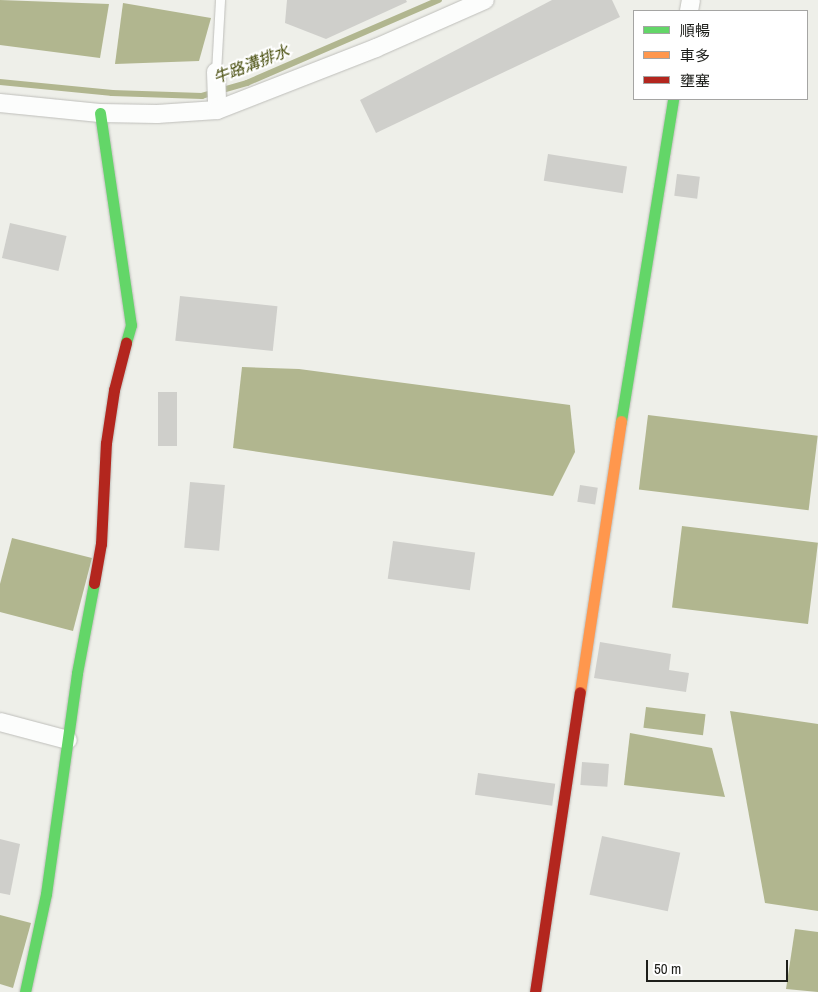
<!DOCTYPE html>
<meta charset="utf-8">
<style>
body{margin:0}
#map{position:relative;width:818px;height:992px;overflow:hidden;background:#eeefe9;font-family:"Archivo Narrow","Noto Sans TC",sans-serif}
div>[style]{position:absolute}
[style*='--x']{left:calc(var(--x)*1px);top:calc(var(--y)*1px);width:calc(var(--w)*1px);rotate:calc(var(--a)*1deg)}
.water>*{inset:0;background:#b1b68f;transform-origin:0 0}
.stream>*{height:5.5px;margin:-2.75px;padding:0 2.75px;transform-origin:2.75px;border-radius:2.75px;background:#b1b68f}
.building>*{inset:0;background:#cfcfcb;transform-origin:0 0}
.roads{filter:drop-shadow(0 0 1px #bebeba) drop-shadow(0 0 1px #bebeba)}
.lane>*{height:9px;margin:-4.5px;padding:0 4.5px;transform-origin:4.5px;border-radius:4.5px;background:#fcfdfc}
.street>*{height:18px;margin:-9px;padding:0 9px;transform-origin:9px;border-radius:9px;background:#fcfdfc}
.fast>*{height:11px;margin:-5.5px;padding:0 5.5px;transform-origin:5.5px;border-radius:5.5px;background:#63d668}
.slow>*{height:11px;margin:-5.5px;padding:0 5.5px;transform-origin:5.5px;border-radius:5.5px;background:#ff974d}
.jam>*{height:11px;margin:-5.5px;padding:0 5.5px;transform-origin:5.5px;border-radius:5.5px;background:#b3261e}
span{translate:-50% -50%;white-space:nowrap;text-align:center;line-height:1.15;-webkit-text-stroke:4px #fff;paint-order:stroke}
.water-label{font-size:16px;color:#474d0c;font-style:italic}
.legend{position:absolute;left:633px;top:10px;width:175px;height:90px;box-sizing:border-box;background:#fff;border:1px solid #a5a5a3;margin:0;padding:6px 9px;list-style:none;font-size:15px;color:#1d1e1a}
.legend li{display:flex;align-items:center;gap:10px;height:25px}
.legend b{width:25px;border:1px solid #a5a5a3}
.scale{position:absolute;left:646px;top:960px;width:142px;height:22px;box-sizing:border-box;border:2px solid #1d1e1a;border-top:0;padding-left:6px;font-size:15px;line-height:18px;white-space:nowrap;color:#1d1e1a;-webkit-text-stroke:4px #fff;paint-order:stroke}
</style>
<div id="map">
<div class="water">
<i style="clip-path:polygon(0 0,109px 4px,100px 58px,0 45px)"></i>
<i style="clip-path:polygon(123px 3px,211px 18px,199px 61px,115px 64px)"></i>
<i style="clip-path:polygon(242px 367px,299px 369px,570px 405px,575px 452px,553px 496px,233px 448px)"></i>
<i style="left:648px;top:415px;width:171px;height:75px;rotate:7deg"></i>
<i style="left:682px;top:526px;width:137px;height:82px;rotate:7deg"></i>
<i style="clip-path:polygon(12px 538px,92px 558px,73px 631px,0 612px,0 584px)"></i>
<i style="left:646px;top:707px;width:60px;height:21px;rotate:7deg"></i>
<i style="clip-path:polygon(730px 711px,818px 724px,818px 911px,765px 903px)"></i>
<i style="clip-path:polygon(630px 733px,712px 748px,725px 797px,624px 785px)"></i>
<i style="clip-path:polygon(0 915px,31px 923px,13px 988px,0 984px)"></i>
<i style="clip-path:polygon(795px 929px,818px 932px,818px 992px,786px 989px)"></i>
</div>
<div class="stream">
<i style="--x:0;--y:82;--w:113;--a:5.6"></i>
<i style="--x:112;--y:93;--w:90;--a:1.9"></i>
<i style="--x:202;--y:96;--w:47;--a:-16.1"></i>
<i style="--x:247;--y:83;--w:209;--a:-23.4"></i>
</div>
<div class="building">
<i style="clip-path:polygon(287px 0,406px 0,407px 2px,326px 39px,285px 23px)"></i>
<i style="clip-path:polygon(552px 0,612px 0,620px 17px,376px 133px,360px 100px)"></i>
<i style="left:548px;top:154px;width:80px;height:27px;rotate:9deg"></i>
<i style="left:677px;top:174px;width:23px;height:22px;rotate:7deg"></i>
<i style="left:10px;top:223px;width:58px;height:36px;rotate:13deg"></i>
<i style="left:180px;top:296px;width:98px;height:45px;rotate:6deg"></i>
<i style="left:158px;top:392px;width:19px;height:54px"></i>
<i style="left:190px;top:482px;width:35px;height:66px;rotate:5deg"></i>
<i style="left:580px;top:485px;width:18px;height:17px;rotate:9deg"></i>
<i style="left:393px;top:541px;width:83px;height:38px;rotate:8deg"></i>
<i style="clip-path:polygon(600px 642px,671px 654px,669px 670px,689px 673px,686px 692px,594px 678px)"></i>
<i style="left:582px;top:762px;width:27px;height:23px;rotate:4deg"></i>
<i style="left:478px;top:773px;width:78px;height:22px;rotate:8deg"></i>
<i style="left:602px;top:836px;width:80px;height:60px;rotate:12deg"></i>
<i style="clip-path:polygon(0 839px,20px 844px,10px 895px,0 893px)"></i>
</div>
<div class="roads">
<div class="lane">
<i style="--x:216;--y:72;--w:72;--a:-86.8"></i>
</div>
<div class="street">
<i style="--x:689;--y:11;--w:11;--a:-80"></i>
<i style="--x:216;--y:72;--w:38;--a:88"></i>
<i style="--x:0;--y:103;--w:100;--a:5.7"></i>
<i style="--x:100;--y:113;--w:57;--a:1"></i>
<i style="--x:157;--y:114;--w:60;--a:-3.8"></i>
<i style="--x:217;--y:110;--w:171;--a:-21.3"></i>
<i style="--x:376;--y:48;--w:119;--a:-23.8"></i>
<i style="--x:0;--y:722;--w:70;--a:14.8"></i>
</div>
<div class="fast">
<i style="--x:100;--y:113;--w:214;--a:81.7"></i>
<i style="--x:131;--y:325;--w:19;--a:106"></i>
<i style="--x:621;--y:421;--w:326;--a:-80.8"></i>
<i style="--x:25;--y:992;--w:100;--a:-77.9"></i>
<i style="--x:46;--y:894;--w:223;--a:-82"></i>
<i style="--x:77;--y:673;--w:92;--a:-79.3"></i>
</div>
<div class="slow">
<i style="--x:580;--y:692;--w:274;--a:-81.4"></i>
</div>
<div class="jam">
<i style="--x:94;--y:583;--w:40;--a:-80"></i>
<i style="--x:101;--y:544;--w:101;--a:-87.2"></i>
<i style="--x:106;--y:443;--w:54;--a:-81.4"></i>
<i style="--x:114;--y:390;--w:49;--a:-75.7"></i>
<i style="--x:535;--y:992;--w:303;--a:-81.5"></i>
</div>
</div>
<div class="water-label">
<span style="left:251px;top:64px;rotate:-21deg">牛路溝排水</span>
</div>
<ul class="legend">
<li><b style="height:6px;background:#63d668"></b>順暢</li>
<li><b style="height:6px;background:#ff974d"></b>車多</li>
<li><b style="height:6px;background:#b3261e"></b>壅塞</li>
</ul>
<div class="scale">50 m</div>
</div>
